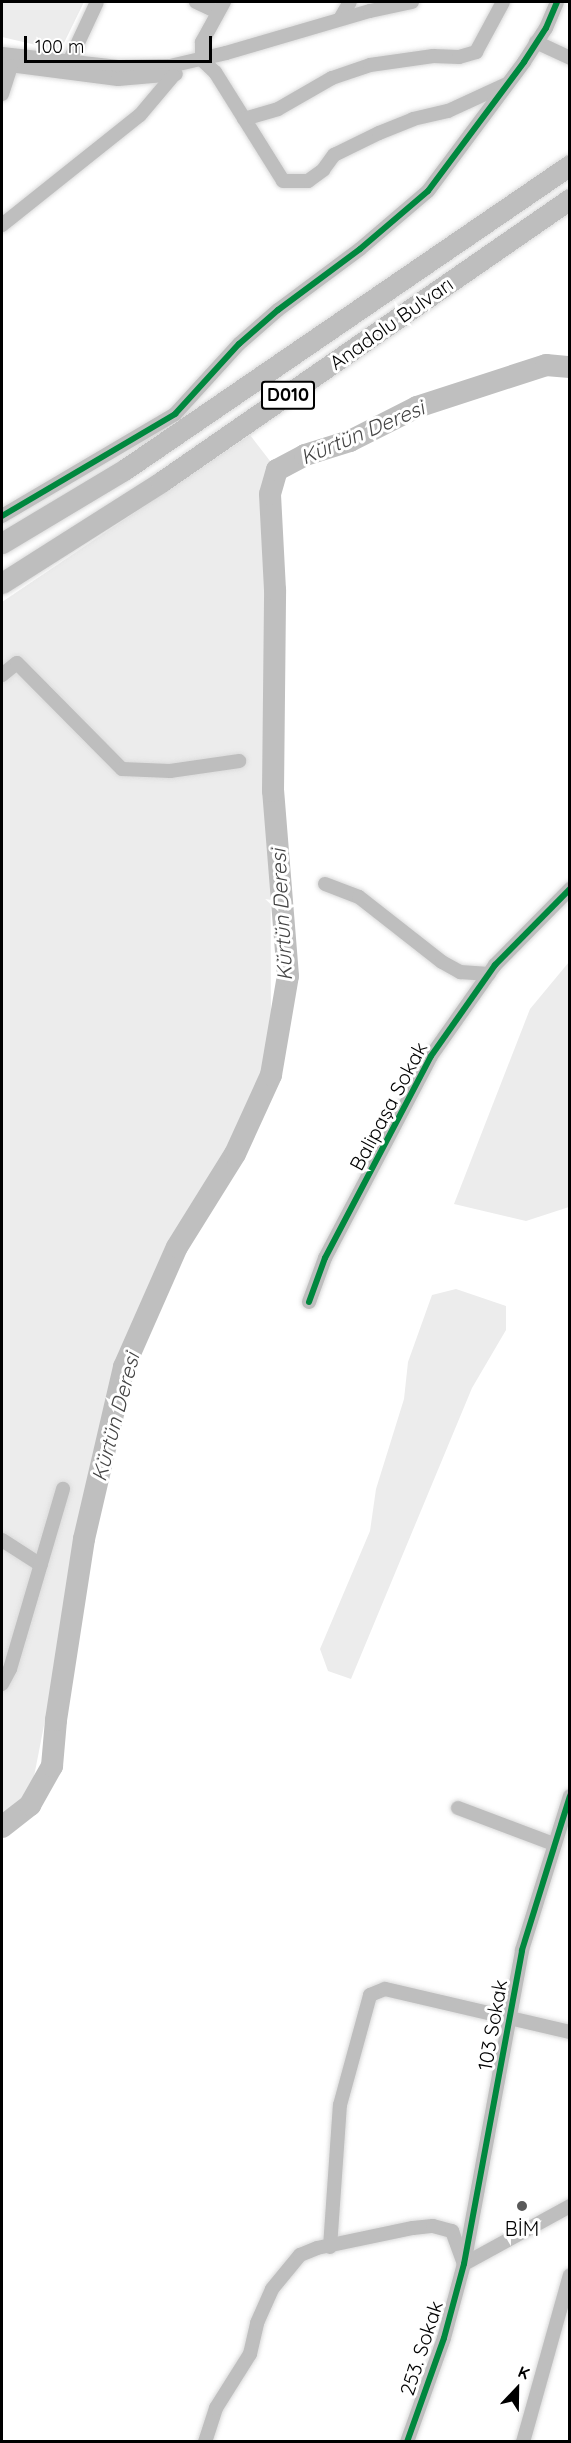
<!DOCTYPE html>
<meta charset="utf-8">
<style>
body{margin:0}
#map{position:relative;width:571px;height:2443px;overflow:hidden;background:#fff;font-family:Quicksand,sans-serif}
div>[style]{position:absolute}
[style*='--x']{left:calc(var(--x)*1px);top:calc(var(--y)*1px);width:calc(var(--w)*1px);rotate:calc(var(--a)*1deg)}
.green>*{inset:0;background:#ececec}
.river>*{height:22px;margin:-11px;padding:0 11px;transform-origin:11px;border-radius:11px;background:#bfbfbf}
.roads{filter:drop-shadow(0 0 2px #dbdbdb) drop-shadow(0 0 2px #dbdbdb)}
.minor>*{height:14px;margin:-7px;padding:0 7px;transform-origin:7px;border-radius:7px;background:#bebebe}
.highway>*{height:21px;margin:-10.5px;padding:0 10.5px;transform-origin:10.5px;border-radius:10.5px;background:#bebebe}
.cycleway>*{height:6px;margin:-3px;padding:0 3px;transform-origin:3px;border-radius:3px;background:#00873e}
.dots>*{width:16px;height:16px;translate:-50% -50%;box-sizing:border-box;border:3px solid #fff;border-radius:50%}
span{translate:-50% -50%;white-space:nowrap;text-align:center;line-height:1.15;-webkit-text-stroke:6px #fff;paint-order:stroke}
.shield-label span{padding:2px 4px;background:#fff;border:2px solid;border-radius:4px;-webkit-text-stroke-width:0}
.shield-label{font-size:18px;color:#000;font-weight:700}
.street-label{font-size:20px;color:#000}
.poi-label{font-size:20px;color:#000}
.water-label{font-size:21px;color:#444;font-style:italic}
.frame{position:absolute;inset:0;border:3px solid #000;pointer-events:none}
.north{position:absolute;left:487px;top:2359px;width:60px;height:60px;-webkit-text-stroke:4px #fff;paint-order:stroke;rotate:22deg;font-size:16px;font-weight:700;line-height:24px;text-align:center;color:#000}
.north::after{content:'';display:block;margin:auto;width:21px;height:27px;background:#000;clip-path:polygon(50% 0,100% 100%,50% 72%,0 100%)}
.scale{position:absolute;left:24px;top:36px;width:188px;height:27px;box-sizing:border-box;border:3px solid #000;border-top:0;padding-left:8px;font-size:18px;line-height:21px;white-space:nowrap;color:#000;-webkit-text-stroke:4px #fff;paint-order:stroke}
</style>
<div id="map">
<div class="green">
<i style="clip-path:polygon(2px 2px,84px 2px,62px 47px,53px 49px,2px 37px)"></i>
<i style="clip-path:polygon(250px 435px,277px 470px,270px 494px,271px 1075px,177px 1247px,124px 1367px,94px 1470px,30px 1797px,2px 1822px,2px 602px)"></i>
<i style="clip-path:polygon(569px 962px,569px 1207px,526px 1221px,454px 1204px,530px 1009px)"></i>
<i style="clip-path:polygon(456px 1289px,506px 1306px,506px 1330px,472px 1388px,351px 1679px,328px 1671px,320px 1649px,370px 1531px,376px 1489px,404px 1399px,408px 1362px,432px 1295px)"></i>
</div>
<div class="river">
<i style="--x:2;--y:1827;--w:36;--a:-38"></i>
<i style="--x:30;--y:1805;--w:45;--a:-60.6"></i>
<i style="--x:52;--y:1766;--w:46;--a:-85"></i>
<i style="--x:56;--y:1720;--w:183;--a:-81.2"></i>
<i style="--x:84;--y:1539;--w:177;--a:-76.9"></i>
<i style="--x:124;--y:1367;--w:131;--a:-66.2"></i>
<i style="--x:177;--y:1247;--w:110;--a:-58.1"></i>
<i style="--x:235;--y:1154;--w:87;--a:-65.5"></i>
<i style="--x:271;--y:1075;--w:100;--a:-80.3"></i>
<i style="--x:288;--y:976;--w:186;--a:-94.6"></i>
<i style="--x:273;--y:791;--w:201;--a:-89.4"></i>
<i style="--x:275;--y:590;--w:96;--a:-93"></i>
<i style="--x:270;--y:494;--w:25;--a:-74"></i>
<i style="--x:277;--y:470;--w:32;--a:-28"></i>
<i style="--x:305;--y:455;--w:47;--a:-17.3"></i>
<i style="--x:350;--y:441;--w:75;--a:-26.9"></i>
<i style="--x:417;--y:407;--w:136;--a:-18"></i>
<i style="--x:546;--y:365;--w:24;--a:5"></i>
</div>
<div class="roads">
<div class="minor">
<i style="--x:196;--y:2;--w:23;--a:25"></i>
<i style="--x:224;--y:2;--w:46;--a:118.8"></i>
<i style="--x:202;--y:42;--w:18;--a:90"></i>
<i style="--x:202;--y:60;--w:18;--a:43"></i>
<i style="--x:215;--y:72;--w:128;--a:58"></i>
<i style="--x:283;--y:181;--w:25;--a:0"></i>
<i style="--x:308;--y:181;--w:19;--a:-36"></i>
<i style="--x:323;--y:170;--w:19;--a:-54"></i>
<i style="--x:334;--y:155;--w:50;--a:-26.1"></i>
<i style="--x:379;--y:133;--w:37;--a:-22"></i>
<i style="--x:413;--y:119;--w:36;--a:-13"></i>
<i style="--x:448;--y:111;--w:65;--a:-24.6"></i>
<i style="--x:340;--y:19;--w:20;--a:-60"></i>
<i style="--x:536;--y:42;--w:38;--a:25"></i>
<i style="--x:2;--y:54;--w:117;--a:6.4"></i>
<i style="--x:118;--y:67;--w:52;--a:-1.1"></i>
<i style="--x:170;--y:66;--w:57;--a:-13.1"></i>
<i style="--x:226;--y:53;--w:150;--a:-16.3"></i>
<i style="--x:370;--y:11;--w:43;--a:-12.1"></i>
<i style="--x:69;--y:62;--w:66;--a:-65"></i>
<i style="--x:2;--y:64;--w:117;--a:7.4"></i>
<i style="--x:118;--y:79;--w:58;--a:-4.9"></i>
<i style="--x:2;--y:94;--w:29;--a:-72"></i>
<i style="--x:244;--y:119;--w:35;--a:-16"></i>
<i style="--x:278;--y:109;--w:62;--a:-29.9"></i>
<i style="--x:332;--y:78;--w:40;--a:-18.9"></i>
<i style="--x:370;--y:65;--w:64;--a:-8.1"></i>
<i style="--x:433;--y:56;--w:26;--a:2"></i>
<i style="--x:459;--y:57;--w:18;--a:-16"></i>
<i style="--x:476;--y:52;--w:57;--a:-61.6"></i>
<i style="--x:2;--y:225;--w:176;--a:-38.6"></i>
<i style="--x:140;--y:115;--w:51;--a:-49.8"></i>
<i style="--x:2;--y:516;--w:201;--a:-30.5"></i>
<i style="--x:175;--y:414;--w:95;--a:-47.6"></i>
<i style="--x:239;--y:344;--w:52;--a:-41.1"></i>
<i style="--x:278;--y:310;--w:102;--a:-36.6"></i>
<i style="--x:360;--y:249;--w:89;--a:-40.5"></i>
<i style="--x:428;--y:191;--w:161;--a:-53.3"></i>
<i style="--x:524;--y:62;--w:40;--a:-57.1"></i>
<i style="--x:546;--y:28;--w:28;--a:-67"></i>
<i style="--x:2;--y:675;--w:19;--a:-39"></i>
<i style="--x:17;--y:663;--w:149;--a:45.3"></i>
<i style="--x:122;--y:769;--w:48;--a:2.4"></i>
<i style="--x:170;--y:771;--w:70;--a:-8.2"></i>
<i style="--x:325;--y:884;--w:36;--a:21"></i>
<i style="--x:359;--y:897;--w:105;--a:38.1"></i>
<i style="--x:442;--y:962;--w:21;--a:29"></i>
<i style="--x:460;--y:972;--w:29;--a:4"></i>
<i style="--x:309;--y:1302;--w:47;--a:-70"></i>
<i style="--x:325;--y:1258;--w:228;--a:-62.3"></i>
<i style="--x:431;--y:1056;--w:111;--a:-54.9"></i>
<i style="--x:495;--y:965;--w:107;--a:-45.4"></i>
<i style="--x:2;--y:1540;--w:46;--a:32.7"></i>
<i style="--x:2;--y:1684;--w:17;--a:-62"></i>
<i style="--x:10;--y:1669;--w:188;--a:-73.6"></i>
<i style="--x:458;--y:1808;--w:103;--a:20.6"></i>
<i style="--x:330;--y:2247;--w:142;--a:-86"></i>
<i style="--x:340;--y:2105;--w:114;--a:-74.7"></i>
<i style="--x:370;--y:1995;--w:16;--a:-22"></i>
<i style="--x:385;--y:1989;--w:190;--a:13.1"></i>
<i style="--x:464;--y:2264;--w:121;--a:-28.7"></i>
<i style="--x:205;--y:2442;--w:36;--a:-72"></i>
<i style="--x:216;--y:2408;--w:64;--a:-57.8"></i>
<i style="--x:250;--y:2354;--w:32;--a:-77"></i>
<i style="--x:257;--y:2323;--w:37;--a:-66"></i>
<i style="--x:272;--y:2289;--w:44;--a:-50.5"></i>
<i style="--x:300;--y:2255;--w:18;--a:-22"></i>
<i style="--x:317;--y:2248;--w:98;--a:-11.8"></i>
<i style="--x:413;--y:2228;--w:20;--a:-6"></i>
<i style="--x:433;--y:2226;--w:20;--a:15"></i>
<i style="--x:452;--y:2231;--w:35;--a:70"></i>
<i style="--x:407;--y:2442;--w:110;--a:-70.4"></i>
<i style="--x:444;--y:2338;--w:77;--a:-74.9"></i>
<i style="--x:464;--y:2264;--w:319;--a:-79.5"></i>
<i style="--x:522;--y:1950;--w:161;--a:-72.7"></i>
<i style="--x:523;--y:2442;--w:173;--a:-74.3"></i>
</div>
<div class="highway">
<i style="--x:2;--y:543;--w:142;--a:-30.9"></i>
<i style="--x:124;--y:470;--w:540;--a:-34.37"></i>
<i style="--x:2;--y:583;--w:188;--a:-32.4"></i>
<i style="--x:161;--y:482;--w:497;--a:-34.7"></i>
</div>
</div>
<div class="cycleway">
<i style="--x:2;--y:516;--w:201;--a:-30.5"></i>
<i style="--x:175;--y:414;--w:95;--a:-47.6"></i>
<i style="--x:239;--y:344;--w:52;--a:-41.1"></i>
<i style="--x:278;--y:310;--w:102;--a:-36.6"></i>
<i style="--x:360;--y:249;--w:89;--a:-40.5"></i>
<i style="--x:428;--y:191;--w:161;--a:-53.3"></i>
<i style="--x:524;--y:62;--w:40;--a:-57.1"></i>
<i style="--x:546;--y:28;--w:28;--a:-67"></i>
<i style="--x:309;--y:1302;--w:47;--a:-70"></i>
<i style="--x:325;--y:1258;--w:228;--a:-62.3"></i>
<i style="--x:431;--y:1056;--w:111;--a:-54.9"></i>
<i style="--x:495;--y:965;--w:107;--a:-45.4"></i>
<i style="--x:407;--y:2442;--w:110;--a:-70.4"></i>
<i style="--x:444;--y:2338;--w:77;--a:-74.9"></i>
<i style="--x:464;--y:2264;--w:319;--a:-79.5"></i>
<i style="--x:522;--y:1950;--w:161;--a:-72.7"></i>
</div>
<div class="dots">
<i style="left:522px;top:2206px;background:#595959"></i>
</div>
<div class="shield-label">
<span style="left:288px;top:395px">D010</span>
</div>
<div class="street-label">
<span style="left:391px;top:323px;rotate:-35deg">Anadolu Bulvarı</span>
<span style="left:388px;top:1106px;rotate:-62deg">Balipaşa Sokak</span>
<span style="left:492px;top:2025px;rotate:-80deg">103 Sokak</span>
<span style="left:421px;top:2348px;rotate:-72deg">253. Sokak</span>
</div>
<div class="poi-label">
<span style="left:522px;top:2228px">BİM</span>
</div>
<div class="water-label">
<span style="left:362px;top:432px;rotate:-23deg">Kürtün Deresi</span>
<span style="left:281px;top:915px;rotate:-93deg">Kürtün Deresi</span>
<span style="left:115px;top:1417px;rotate:-75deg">Kürtün Deresi</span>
</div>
<div class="frame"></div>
<div class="north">K</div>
<div class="scale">100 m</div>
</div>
